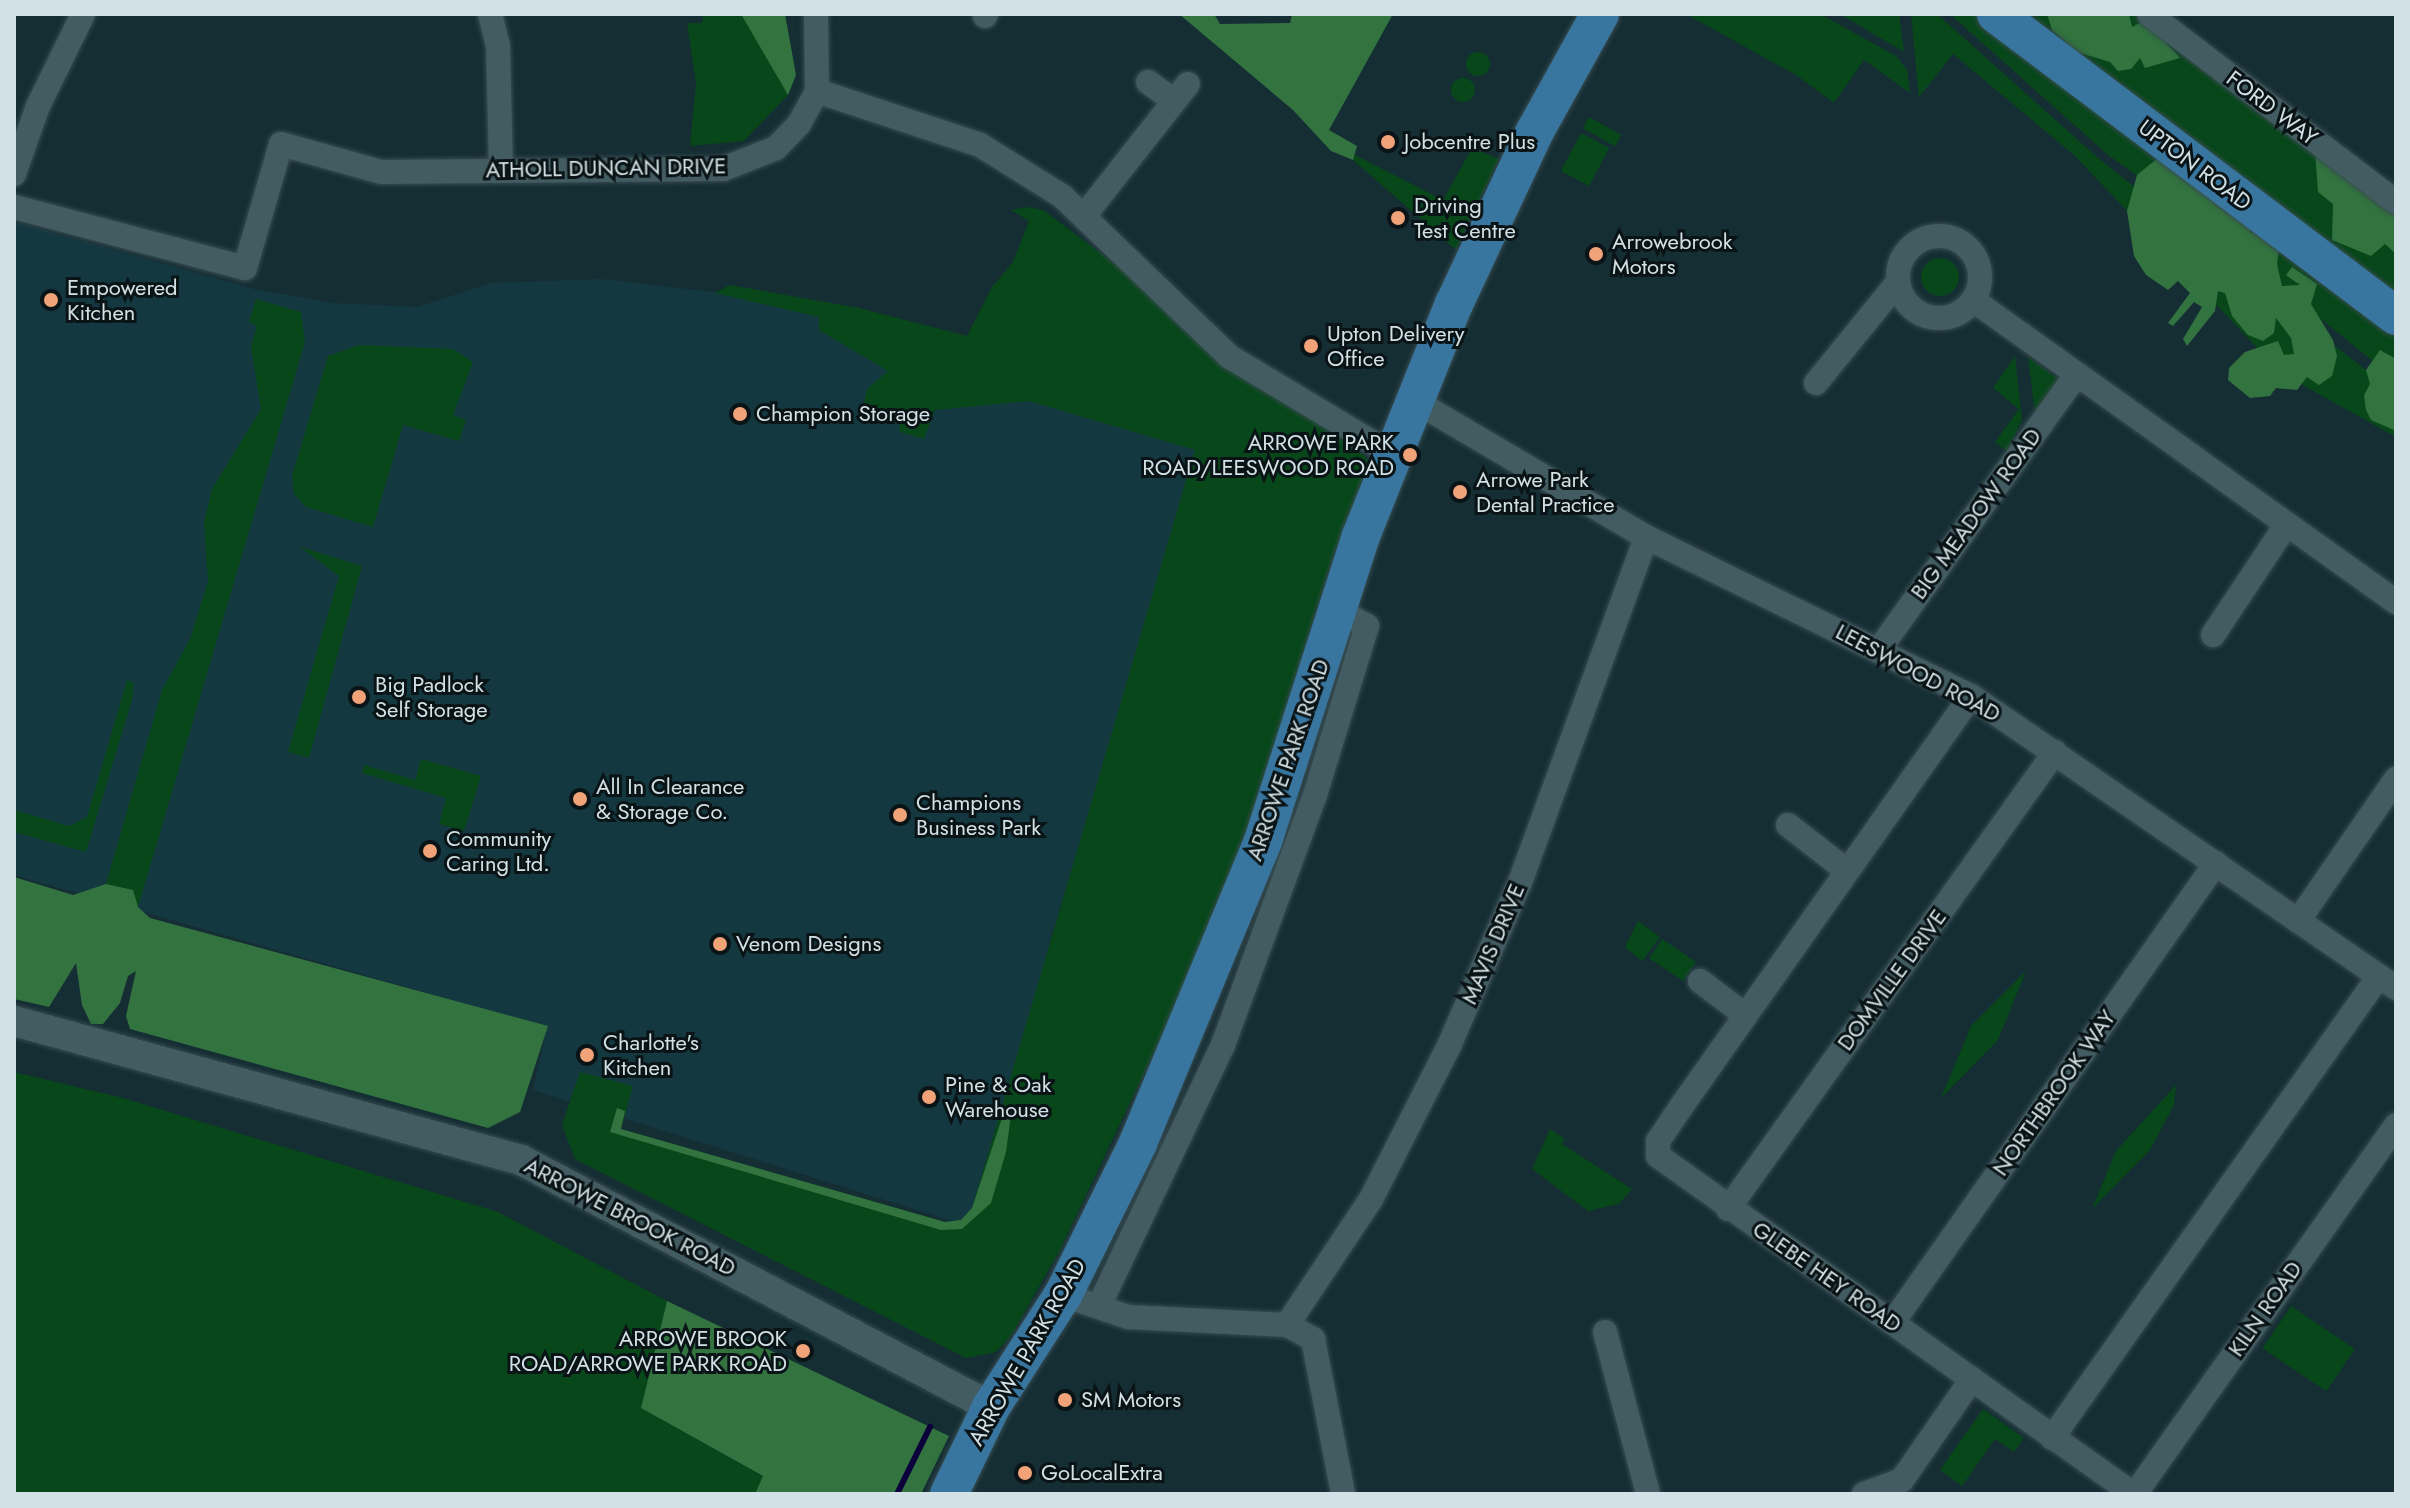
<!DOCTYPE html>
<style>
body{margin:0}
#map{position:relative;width:2410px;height:1508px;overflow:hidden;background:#152e34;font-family:Jost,sans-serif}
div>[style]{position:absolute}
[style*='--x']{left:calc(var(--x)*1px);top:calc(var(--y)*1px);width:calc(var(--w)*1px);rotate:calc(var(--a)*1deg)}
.built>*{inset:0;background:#143840}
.green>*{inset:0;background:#07471a;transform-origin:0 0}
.round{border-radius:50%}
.forest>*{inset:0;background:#32733f}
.stream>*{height:6px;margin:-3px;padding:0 3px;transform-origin:3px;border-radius:3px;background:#0c003c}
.roads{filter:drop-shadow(0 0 2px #374b50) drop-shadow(0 0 2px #374b50)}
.minor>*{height:24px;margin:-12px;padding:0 12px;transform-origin:12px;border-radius:12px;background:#425c62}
.minor>.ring{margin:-12px;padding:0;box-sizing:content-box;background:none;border:24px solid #425c62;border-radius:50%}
.tertiary>*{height:30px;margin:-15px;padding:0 15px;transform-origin:15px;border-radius:15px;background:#425c62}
.primary>*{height:38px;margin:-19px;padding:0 19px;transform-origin:19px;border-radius:19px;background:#3876a0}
.dots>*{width:22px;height:22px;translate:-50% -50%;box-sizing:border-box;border:4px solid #0a1417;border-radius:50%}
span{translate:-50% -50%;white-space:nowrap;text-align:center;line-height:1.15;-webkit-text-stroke:6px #0a1417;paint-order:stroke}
.street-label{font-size:22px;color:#d2e1e5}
.poi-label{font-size:22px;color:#d2e1e5}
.left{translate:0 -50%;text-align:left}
.right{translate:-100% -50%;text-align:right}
.frame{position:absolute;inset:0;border:16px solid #d2e1e5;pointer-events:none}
</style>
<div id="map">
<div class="built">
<i style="clip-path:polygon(14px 222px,254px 289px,332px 303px,417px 307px,491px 283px,601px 279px,836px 306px,1206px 422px,1045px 958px,1082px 970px,972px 1227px,533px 1090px,547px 1027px,14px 875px)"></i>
</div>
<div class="green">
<i style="clip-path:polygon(703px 14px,744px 16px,788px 95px,744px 141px,690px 146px,696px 84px,687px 23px,702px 23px)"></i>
<i style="clip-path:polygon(1686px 14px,1820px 14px,1896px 56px,1907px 70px,1910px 93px,1864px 60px,1834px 103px,1796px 75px)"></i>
<i style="clip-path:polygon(1840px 14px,1899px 14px,1904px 52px)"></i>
<i style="clip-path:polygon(1911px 14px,1937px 14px,2098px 158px,2396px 394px,2396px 437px,2281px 373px,2074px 155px,1953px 54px,1919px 97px)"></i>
<i style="clip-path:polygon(1950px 14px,1980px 14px,2396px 329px,2396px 380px,2202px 222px,2108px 155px)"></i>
<i style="clip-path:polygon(2027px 14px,2138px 14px,2396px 208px,2396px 295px)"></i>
<i class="round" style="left:1466px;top:52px;width:24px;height:24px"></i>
<i class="round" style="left:1451px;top:78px;width:24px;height:24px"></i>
<i style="left:1589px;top:117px;width:37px;height:13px;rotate:29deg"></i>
<i style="left:1581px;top:133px;width:32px;height:43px;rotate:28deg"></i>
<i style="clip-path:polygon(1472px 148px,1499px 159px,1456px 250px,1353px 160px,1353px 154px,1443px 200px)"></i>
<i style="clip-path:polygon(1028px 207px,1043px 210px,1149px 289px,1346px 437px,1370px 462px,1331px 563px,1225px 903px,1060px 1250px,1011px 1336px,996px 1352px,966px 1358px,575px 1159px,562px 1125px,580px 1072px,633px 1086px,621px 1129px,945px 1222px,961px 1220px,972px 1208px,1195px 450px,1029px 401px,935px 410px,924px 439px,900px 432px,897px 409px,876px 423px,862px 415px,867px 389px,888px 371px,819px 330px,819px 317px,715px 293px,730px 285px,859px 308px,967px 336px,992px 287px,1013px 262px,1029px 221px,1011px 210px)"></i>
<i class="round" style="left:1921px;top:258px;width:38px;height:38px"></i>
<i style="clip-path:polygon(256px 299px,301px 312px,305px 342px,138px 907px,106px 884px,162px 690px,190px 639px,208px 582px,204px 522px,212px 489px,261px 409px,251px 347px,257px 326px,249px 322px)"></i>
<i style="clip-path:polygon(359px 345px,453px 349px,473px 362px,453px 415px,466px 420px,459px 441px,403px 425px,373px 527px,306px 507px,294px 494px,292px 476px,328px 356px)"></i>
<i style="clip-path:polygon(2015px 356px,2022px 420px,2007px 452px,1995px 442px,2019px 409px,1993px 388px)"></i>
<i style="clip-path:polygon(2028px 357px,2060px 380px,2035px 414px)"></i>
<i style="clip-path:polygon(300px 547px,362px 566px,309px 758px,288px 752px,339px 576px)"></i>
<i style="clip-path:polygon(127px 680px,134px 683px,132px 700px,86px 852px,14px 832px,14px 810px,69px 826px,87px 817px)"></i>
<i style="clip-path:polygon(421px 759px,481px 776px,464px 831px,439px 824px,446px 798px,362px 773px,364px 765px,415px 780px)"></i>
<i style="clip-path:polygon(1638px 921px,1660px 937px,1642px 961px,1625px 947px)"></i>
<i style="left:1662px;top:939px;width:41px;height:23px;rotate:34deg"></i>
<i style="clip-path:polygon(2026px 971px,1998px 1040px,1941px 1098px,1971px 1026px)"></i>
<i style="clip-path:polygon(14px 1072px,123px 1098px,498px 1212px,667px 1301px,641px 1408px,764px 1477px,755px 1494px,14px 1494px)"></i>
<i style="clip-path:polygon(2176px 1085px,2174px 1105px,2150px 1150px,2092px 1209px,2116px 1151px)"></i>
<i style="clip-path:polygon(1550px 1129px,1565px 1139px,1562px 1144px,1632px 1189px,1619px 1204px,1588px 1211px,1532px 1169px)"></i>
<i style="left:2291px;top:1306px;width:77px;height:51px;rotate:34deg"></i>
<i style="clip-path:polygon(1983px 1409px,2024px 1438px,2014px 1452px,1995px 1439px,1962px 1486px,1940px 1470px)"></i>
</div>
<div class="forest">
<i style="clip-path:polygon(741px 14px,785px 14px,796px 75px,788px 95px)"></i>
<i style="clip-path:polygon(1179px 14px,1214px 14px,1220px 24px,1290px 23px,1292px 14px,1393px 14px,1329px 130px,1357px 146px,1353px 160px,1331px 151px,1293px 110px)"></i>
<i style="clip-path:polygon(2047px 14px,2129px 14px,2132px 27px,2145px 20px,2180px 58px,2145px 68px,2140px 58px,2131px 69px,2118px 71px,2110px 62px,2077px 52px,2052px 30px)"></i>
<i style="clip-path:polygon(2315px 150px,2396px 209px,2396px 254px,2385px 244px,2371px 256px,2332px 240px,2333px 204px,2318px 192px)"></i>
<i style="clip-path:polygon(2164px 153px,2189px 172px,2199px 192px,2210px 188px,2246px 216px,2251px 233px,2259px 225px,2280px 241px,2277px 264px,2282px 286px,2300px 285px,2286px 275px,2292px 267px,2317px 284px,2311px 304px,2333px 340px,2337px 356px,2332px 376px,2319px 385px,2307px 377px,2297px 390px,2276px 388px,2270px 396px,2250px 398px,2228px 380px,2229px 368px,2245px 352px,2278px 341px,2284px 355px,2294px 354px,2291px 338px,2276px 318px,2274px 333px,2263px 341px,2248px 335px,2232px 316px,2225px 293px,2218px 291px,2215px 311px,2187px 346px,2183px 339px,2202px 307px,2194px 302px,2173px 326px,2168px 323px,2190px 293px,2178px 281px,2168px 290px,2146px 275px,2134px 256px,2127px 211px,2137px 175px)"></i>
<i style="clip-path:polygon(2380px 350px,2396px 359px,2396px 431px,2371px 420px,2366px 410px,2364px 395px,2370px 384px,2366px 370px)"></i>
<i style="clip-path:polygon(14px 877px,73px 895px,106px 884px,133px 890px,138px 907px,150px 918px,548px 1026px,520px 1112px,488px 1128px,130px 1029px,126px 1016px,136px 971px,128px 976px,120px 1003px,103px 1024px,91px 1024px,82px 1005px,76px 963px,49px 1007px,14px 999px)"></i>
<i style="clip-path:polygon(1006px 1106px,1012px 1108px,1006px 1152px,991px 1203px,962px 1229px,941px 1230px,610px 1132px,617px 1108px,625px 1111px,621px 1129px,945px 1222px,961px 1220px,972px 1208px)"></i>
<i style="clip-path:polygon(667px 1301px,949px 1436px,921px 1494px,755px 1494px,763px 1476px,641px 1408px)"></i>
</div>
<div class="stream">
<i style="--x:897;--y:1494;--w:75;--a:-63.8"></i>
</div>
<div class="roads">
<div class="minor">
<i style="--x:490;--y:14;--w:33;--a:76"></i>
<i style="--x:498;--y:46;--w:124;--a:88.6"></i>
<i style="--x:816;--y:14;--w:77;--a:89.3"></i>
<i style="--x:2149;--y:14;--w:310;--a:37.3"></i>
<i style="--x:985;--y:16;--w:2;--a:-63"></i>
<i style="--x:1148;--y:82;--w:32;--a:36"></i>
<i style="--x:14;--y:174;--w:72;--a:-70.6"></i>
<i style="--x:38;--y:106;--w:102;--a:-63.9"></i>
<i style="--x:14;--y:207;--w:239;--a:14.8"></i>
<i style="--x:245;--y:268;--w:129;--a:-73.8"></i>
<i style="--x:281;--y:144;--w:104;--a:15.6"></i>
<i style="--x:381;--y:172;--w:342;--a:-0.5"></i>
<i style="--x:723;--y:169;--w:57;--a:-21.6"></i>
<i style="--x:776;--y:148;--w:33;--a:-46"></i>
<i style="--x:799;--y:124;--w:38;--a:-61"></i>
<i style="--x:817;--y:91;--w:172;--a:18.3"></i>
<i style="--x:980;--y:145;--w:97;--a:31.9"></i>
<i style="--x:1062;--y:196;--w:233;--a:43.8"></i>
<i style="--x:1230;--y:357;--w:190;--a:31"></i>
<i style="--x:1084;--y:216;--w:168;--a:-51.8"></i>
<i class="ring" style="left:1898px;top:236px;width:58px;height:58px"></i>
<i style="--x:1973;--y:300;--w:520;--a:35.52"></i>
<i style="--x:1816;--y:383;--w:130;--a:-50.9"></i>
<i style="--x:1415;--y:401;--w:268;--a:30.5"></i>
<i style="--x:1646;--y:537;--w:362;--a:26.1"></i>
<i style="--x:1971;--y:696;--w:516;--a:34.49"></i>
<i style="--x:2213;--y:635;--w:132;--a:-56.4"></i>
<i style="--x:1878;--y:651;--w:337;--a:-54.3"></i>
<i style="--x:1971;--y:696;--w:503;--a:125.21"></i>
<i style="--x:1681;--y:1107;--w:41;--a:124.1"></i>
<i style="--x:1658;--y:1141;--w:15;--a:90"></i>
<i style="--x:1658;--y:1156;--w:583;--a:35.43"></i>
<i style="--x:1788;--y:825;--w:75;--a:37.9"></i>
<i style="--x:2298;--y:921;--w:173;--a:-55.4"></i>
<i style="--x:1700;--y:981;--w:56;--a:37.1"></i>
<i style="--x:1728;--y:1209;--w:562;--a:-54.41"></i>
<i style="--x:1063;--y:1295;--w:69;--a:18.7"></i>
<i style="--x:1128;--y:1317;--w:159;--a:2.9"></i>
<i style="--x:1287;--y:1325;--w:30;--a:28"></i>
<i style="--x:1313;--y:1339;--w:158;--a:79"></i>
<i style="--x:1099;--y:1306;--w:289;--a:-64.6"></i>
<i style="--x:1223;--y:1045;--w:266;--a:-69.8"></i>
<i style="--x:1315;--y:795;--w:177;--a:-72.9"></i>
<i style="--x:1367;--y:626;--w:33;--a:-151"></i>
<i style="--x:1893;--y:1322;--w:561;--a:-54.87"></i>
<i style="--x:1287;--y:1325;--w:151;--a:-56.3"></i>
<i style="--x:1371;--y:1199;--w:172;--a:-63"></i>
<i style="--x:1449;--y:1046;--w:179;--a:-66.6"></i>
<i style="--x:1520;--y:882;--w:367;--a:-69.9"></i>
<i style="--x:1605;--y:1332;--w:168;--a:75.1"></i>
<i style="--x:2052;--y:1438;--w:566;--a:-54.71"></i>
<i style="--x:1864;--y:1494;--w:40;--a:-20.2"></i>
<i style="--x:1902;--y:1480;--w:123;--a:-55.3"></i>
<i style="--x:2135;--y:1494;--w:452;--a:-54.7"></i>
</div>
<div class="tertiary">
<i style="--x:14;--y:1021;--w:526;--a:15.33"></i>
<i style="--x:521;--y:1160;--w:531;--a:27.72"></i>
</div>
<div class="primary">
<i style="--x:1996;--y:14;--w:501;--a:37.05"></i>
<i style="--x:949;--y:1494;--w:97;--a:-64.2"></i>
<i style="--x:991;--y:1407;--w:133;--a:-57.3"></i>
<i style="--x:1063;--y:1295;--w:169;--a:-63.7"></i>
<i style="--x:1138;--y:1143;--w:327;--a:-67.5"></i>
<i style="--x:1263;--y:841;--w:320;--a:-72.2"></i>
<i style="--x:1361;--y:536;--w:250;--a:-68.2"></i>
<i style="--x:1454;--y:304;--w:189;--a:-64.9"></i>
<i style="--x:1534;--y:133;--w:136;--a:-61"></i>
</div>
</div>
<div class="dots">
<i style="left:1388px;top:142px;background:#f0a378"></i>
<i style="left:1398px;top:218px;background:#f0a378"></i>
<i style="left:1596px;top:254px;background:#f0a378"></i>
<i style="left:51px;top:300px;background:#f0a378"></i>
<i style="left:1311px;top:346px;background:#f0a378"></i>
<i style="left:740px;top:414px;background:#f0a378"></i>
<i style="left:1410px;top:455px;background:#f0a378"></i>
<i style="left:1460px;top:492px;background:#f0a378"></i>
<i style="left:359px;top:697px;background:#f0a378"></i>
<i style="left:580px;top:799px;background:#f0a378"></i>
<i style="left:900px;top:815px;background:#f0a378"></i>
<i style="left:430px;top:851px;background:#f0a378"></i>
<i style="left:720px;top:944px;background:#f0a378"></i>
<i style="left:587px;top:1055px;background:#f0a378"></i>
<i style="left:929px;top:1097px;background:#f0a378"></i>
<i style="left:803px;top:1351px;background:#f0a378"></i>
<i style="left:1065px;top:1400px;background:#f0a378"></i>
<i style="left:1025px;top:1473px;background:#f0a378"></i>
</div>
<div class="street-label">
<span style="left:2272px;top:108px;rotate:37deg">FORD WAY</span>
<span style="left:2195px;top:165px;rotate:37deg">UPTON ROAD</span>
<span style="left:606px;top:168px;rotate:-1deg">ATHOLL DUNCAN DRIVE</span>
<span style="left:1976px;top:514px;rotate:-54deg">BIG MEADOW ROAD</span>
<span style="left:1918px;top:673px;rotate:28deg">LEESWOOD ROAD</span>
<span style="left:1288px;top:760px;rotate:-71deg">ARROWE PARK ROAD</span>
<span style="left:1493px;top:944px;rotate:-67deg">MAVIS DRIVE</span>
<span style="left:1892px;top:980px;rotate:-54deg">DOMVILLE DRIVE</span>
<span style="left:2054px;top:1093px;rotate:-55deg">NORTHBROOK WAY</span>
<span style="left:630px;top:1217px;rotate:27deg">ARROWE BROOK ROAD</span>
<span style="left:1827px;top:1277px;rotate:35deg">GLEBE HEY ROAD</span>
<span style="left:2265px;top:1309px;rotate:-55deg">KILN ROAD</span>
<span style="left:1027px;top:1352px;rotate:-60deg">ARROWE PARK ROAD</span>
</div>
<div class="poi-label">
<span class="left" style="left:1404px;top:142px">Jobcentre Plus</span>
<span class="left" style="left:1414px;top:218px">Driving<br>Test Centre</span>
<span class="left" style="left:1612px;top:254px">Arrowebrook<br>Motors</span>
<span class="left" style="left:67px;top:300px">Empowered<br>Kitchen</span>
<span class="left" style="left:1327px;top:346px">Upton Delivery<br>Office</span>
<span class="left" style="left:756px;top:414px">Champion Storage</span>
<span class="right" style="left:1394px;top:455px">ARROWE PARK<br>ROAD/LEESWOOD ROAD</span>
<span class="left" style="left:1476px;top:492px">Arrowe Park<br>Dental Practice</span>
<span class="left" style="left:375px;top:697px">Big Padlock<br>Self Storage</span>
<span class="left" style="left:596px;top:799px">All In Clearance<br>&amp; Storage Co.</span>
<span class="left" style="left:916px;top:815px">Champions<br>Business Park</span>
<span class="left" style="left:446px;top:851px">Community<br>Caring Ltd.</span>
<span class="left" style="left:736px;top:944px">Venom Designs</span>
<span class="left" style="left:603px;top:1055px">Charlotte's<br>Kitchen</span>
<span class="left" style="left:945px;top:1097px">Pine &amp; Oak<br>Warehouse</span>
<span class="right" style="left:787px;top:1351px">ARROWE BROOK<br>ROAD/ARROWE PARK ROAD</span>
<span class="left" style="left:1081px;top:1400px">SM Motors</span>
<span class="left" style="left:1041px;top:1473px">GoLocalExtra</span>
</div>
<div class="frame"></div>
</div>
